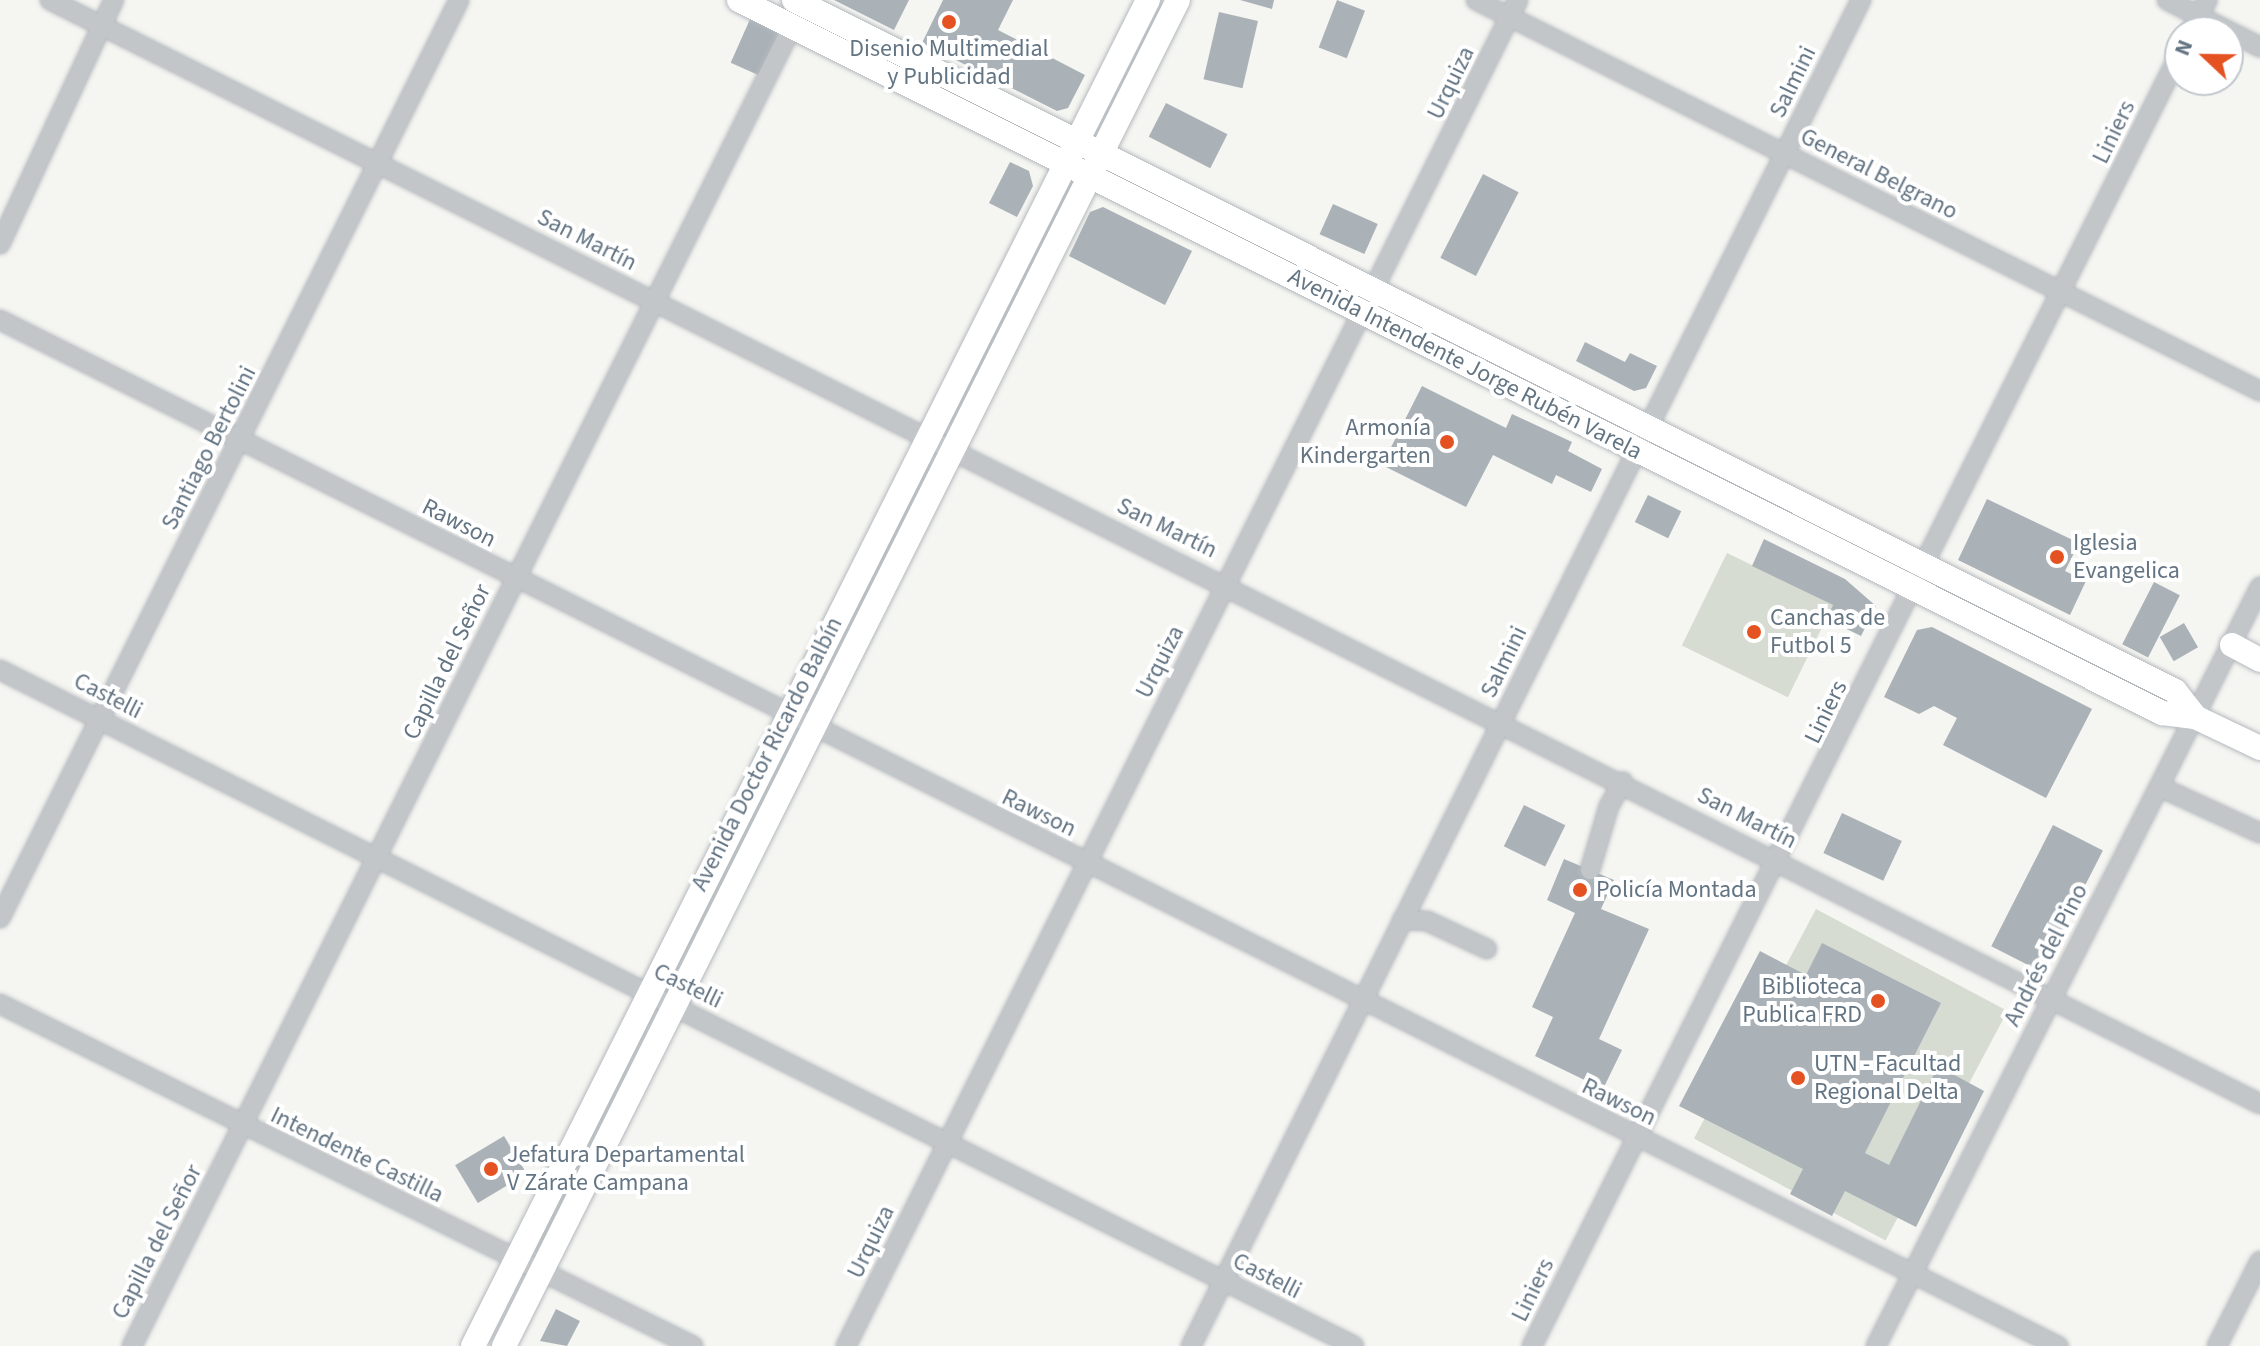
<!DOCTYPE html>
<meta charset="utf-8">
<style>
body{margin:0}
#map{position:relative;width:2260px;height:1346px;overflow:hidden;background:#f5f5f1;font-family:"Source Sans 3",sans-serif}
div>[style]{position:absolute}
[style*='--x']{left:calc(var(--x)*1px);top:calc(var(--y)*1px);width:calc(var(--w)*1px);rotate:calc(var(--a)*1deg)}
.green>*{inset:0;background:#d6dcd2;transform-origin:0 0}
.building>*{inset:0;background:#aab2b8;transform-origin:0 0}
.roads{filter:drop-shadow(0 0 2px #b4b9be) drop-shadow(0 0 2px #b4b9be)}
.street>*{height:18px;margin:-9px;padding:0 9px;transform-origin:9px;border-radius:9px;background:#c2c6c9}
.secondary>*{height:24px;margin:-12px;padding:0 12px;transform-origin:12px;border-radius:12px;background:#fff}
.dots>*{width:22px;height:22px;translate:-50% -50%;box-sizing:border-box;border:4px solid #fff;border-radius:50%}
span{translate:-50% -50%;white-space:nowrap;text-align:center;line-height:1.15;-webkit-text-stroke:8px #fff;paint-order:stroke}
.poi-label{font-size:24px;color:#637483}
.right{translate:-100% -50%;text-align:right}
.left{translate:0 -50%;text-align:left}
.street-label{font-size:24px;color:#637483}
.north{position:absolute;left:2164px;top:16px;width:80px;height:80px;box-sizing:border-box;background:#fff;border:2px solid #c1c7cd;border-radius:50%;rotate:292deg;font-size:22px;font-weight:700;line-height:32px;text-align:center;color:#637483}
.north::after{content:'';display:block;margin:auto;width:28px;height:36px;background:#e55221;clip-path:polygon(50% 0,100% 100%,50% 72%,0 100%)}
</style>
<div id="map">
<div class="green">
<i style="clip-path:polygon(1069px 180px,1075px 183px,951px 425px,948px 422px)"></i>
<i style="clip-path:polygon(927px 462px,933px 466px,809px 707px,807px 704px)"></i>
<i style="left:1727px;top:553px;width:118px;height:103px;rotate:26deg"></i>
<i style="clip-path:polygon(787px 740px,794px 744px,669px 985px,667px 982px)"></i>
<i style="left:1816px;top:909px;width:217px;height:260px;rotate:28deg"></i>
<i style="left:657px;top:1009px;width:272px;height:4px;rotate:116deg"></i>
</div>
<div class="building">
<i style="clip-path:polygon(834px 0,909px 0,894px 30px)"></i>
<i style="clip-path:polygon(943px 0,1013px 0,998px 30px,1085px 75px,1068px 108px,1057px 111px,922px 43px)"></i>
<i style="clip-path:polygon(1240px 0,1274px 0,1272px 9px)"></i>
<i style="left:1337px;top:0;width:30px;height:51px;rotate:21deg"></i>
<i style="left:1219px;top:12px;width:40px;height:69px;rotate:13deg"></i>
<i style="left:751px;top:17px;width:32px;height:50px;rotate:24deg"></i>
<i style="left:1166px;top:103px;width:69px;height:38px;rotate:27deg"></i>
<i style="clip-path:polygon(1010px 162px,1029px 171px,1033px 186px,1017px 217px,989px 203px)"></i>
<i style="left:1483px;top:174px;width:40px;height:94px;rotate:27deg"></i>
<i style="left:1333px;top:204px;width:49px;height:33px;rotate:24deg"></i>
<i style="clip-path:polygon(1103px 207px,1192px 251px,1165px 305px,1069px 256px,1090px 212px)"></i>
<i style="clip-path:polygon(1585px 342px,1625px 362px,1630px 353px,1657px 366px,1646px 388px,1634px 391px,1576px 361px)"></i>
<i style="clip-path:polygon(1422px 386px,1506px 428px,1512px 414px,1572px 442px,1568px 451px,1602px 469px,1591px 492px,1556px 475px,1552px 484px,1493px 455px,1466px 507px,1382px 465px)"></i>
<i style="left:1648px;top:495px;width:37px;height:30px;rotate:26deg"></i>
<i style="clip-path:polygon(1987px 499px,2079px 543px,2065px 571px,2086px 581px,2070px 615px,1958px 560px)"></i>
<i style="clip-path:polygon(1764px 539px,1845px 579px,1876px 606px,1861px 636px,1826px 619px,1833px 605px,1752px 566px)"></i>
<i style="left:2154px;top:582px;width:29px;height:70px;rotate:27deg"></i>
<i style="left:2184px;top:623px;width:28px;height:28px;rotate:60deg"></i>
<i style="clip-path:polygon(1932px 627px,2092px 709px,2046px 798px,1943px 745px,1957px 718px,1934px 706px,1919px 714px,1884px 697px,1917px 630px)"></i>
<i style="left:1524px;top:805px;width:46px;height:46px;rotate:26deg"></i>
<i style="left:1842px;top:813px;width:66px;height:44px;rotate:25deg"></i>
<i style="left:2053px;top:825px;width:56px;height:136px;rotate:27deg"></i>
<i style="clip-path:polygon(1564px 859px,1614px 880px,1601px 909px,1649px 929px,1599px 1039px,1622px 1050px,1603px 1089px,1535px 1056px,1553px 1017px,1532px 1007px,1575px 913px,1547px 900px)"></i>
<i style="clip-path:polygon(1822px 943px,1941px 1003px,1865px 1153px,1889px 1165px,1938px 1066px,1984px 1091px,1916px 1227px,1845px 1191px,1832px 1216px,1790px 1194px,1803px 1169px,1679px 1106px,1760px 951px,1806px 975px)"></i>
<i style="left:504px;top:1136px;width:44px;height:57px;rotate:59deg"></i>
<i style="clip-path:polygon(556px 1309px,580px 1321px,567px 1346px,540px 1341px)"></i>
</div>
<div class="roads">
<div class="street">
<i style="--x:50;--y:0;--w:2470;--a:26.54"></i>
<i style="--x:1476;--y:0;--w:876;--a:26.51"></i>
<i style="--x:2167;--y:0;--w:104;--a:26.8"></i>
<i style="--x:2191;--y:32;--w:36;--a:-63"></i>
<i style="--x:0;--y:244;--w:269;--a:-65"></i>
<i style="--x:0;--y:320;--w:2300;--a:26.5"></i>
<i style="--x:0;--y:670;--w:1513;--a:26.53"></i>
<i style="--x:2160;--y:787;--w:110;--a:24.7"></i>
<i style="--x:1590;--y:870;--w:67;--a:-73.5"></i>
<i style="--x:1609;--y:806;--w:28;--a:-60"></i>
<i style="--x:0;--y:918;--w:1026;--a:-63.43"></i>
<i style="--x:1402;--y:920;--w:25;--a:2"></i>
<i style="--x:1427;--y:921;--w:66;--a:25"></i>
<i style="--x:0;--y:1004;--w:773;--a:26.27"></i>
<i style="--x:132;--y:1346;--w:1486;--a:-63.42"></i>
<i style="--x:846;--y:1346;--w:1504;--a:-63.47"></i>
<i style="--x:1191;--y:1346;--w:1504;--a:-63.54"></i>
<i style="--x:1532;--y:1346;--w:1446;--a:-63.38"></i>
<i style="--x:1876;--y:1346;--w:851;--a:-63.16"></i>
<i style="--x:2217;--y:1346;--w:95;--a:-63.2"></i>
</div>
<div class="secondary">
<i style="--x:739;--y:0;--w:1592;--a:26.61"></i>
<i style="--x:2162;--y:713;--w:33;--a:7"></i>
<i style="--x:2195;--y:717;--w:72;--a:25.5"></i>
<i style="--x:794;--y:0;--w:1544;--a:26.58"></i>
<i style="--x:2175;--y:691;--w:33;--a:52"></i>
<i style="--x:2232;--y:645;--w:32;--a:28"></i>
<i style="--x:473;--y:1346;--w:1506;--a:-63.37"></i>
<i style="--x:504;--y:1346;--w:1505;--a:-63.4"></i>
</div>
</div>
<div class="dots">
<i style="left:949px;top:22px;background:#e55221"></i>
<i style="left:1447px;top:442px;background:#e55221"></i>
<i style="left:2057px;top:557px;background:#e55221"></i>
<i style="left:1754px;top:632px;background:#e55221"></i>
<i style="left:1580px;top:890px;background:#e55221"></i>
<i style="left:1878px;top:1001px;background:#e55221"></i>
<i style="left:1798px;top:1078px;background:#e55221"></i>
<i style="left:491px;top:1169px;background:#e55221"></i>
</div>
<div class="poi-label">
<span style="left:949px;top:63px">Disenio Multimedial<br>y Publicidad</span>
<span class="right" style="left:1431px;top:442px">Armonía<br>Kindergarten</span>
<span class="left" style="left:2073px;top:557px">Iglesia<br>Evangelica</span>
<span class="left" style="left:1770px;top:632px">Canchas de<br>Futbol 5</span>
<span class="left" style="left:1596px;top:890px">Policía Montada</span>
<span class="right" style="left:1862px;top:1001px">Biblioteca<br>Publica FRD</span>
<span class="left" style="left:1814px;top:1078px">UTN - Facultad<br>Regional Delta</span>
<span class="left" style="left:507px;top:1169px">Jefatura Departamental<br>V Zárate Campana</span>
</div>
<div class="street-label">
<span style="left:1793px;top:82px;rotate:-64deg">Salmini</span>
<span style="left:1451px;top:83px;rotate:-64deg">Urquiza</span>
<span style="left:2114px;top:132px;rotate:-64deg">Liniers</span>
<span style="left:1879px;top:174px;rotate:27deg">General Belgrano</span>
<span style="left:587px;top:240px;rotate:27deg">San Martín</span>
<span style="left:1465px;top:364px;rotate:27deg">Avenida Intendente Jorge Rubén Varela</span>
<span style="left:209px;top:448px;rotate:-63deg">Santiago Bertolini</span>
<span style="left:459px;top:523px;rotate:27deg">Rawson</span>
<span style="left:1167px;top:528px;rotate:26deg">San Martín</span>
<span style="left:447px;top:662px;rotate:-64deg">Capilla del Señor</span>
<span style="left:1160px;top:662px;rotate:-63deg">Urquiza</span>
<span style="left:1504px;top:662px;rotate:-64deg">Salmini</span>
<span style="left:108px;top:696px;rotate:27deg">Castelli</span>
<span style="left:1826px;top:712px;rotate:-64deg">Liniers</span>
<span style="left:767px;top:754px;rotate:-63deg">Avenida Doctor Ricardo Balbín</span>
<span style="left:1039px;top:813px;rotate:26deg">Rawson</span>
<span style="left:1747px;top:818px;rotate:27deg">San Martín</span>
<span style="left:2046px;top:955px;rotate:-63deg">Andrés del Pino</span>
<span style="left:688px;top:986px;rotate:26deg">Castelli</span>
<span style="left:1619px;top:1102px;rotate:26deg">Rawson</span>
<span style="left:357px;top:1155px;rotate:26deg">Intendente Castilla</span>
<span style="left:157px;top:1242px;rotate:-63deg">Capilla del Señor</span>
<span style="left:871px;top:1242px;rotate:-64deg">Urquiza</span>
<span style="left:1267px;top:1276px;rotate:27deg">Castelli</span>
<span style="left:1533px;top:1290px;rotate:-64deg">Liniers</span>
</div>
<div class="north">N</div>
</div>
